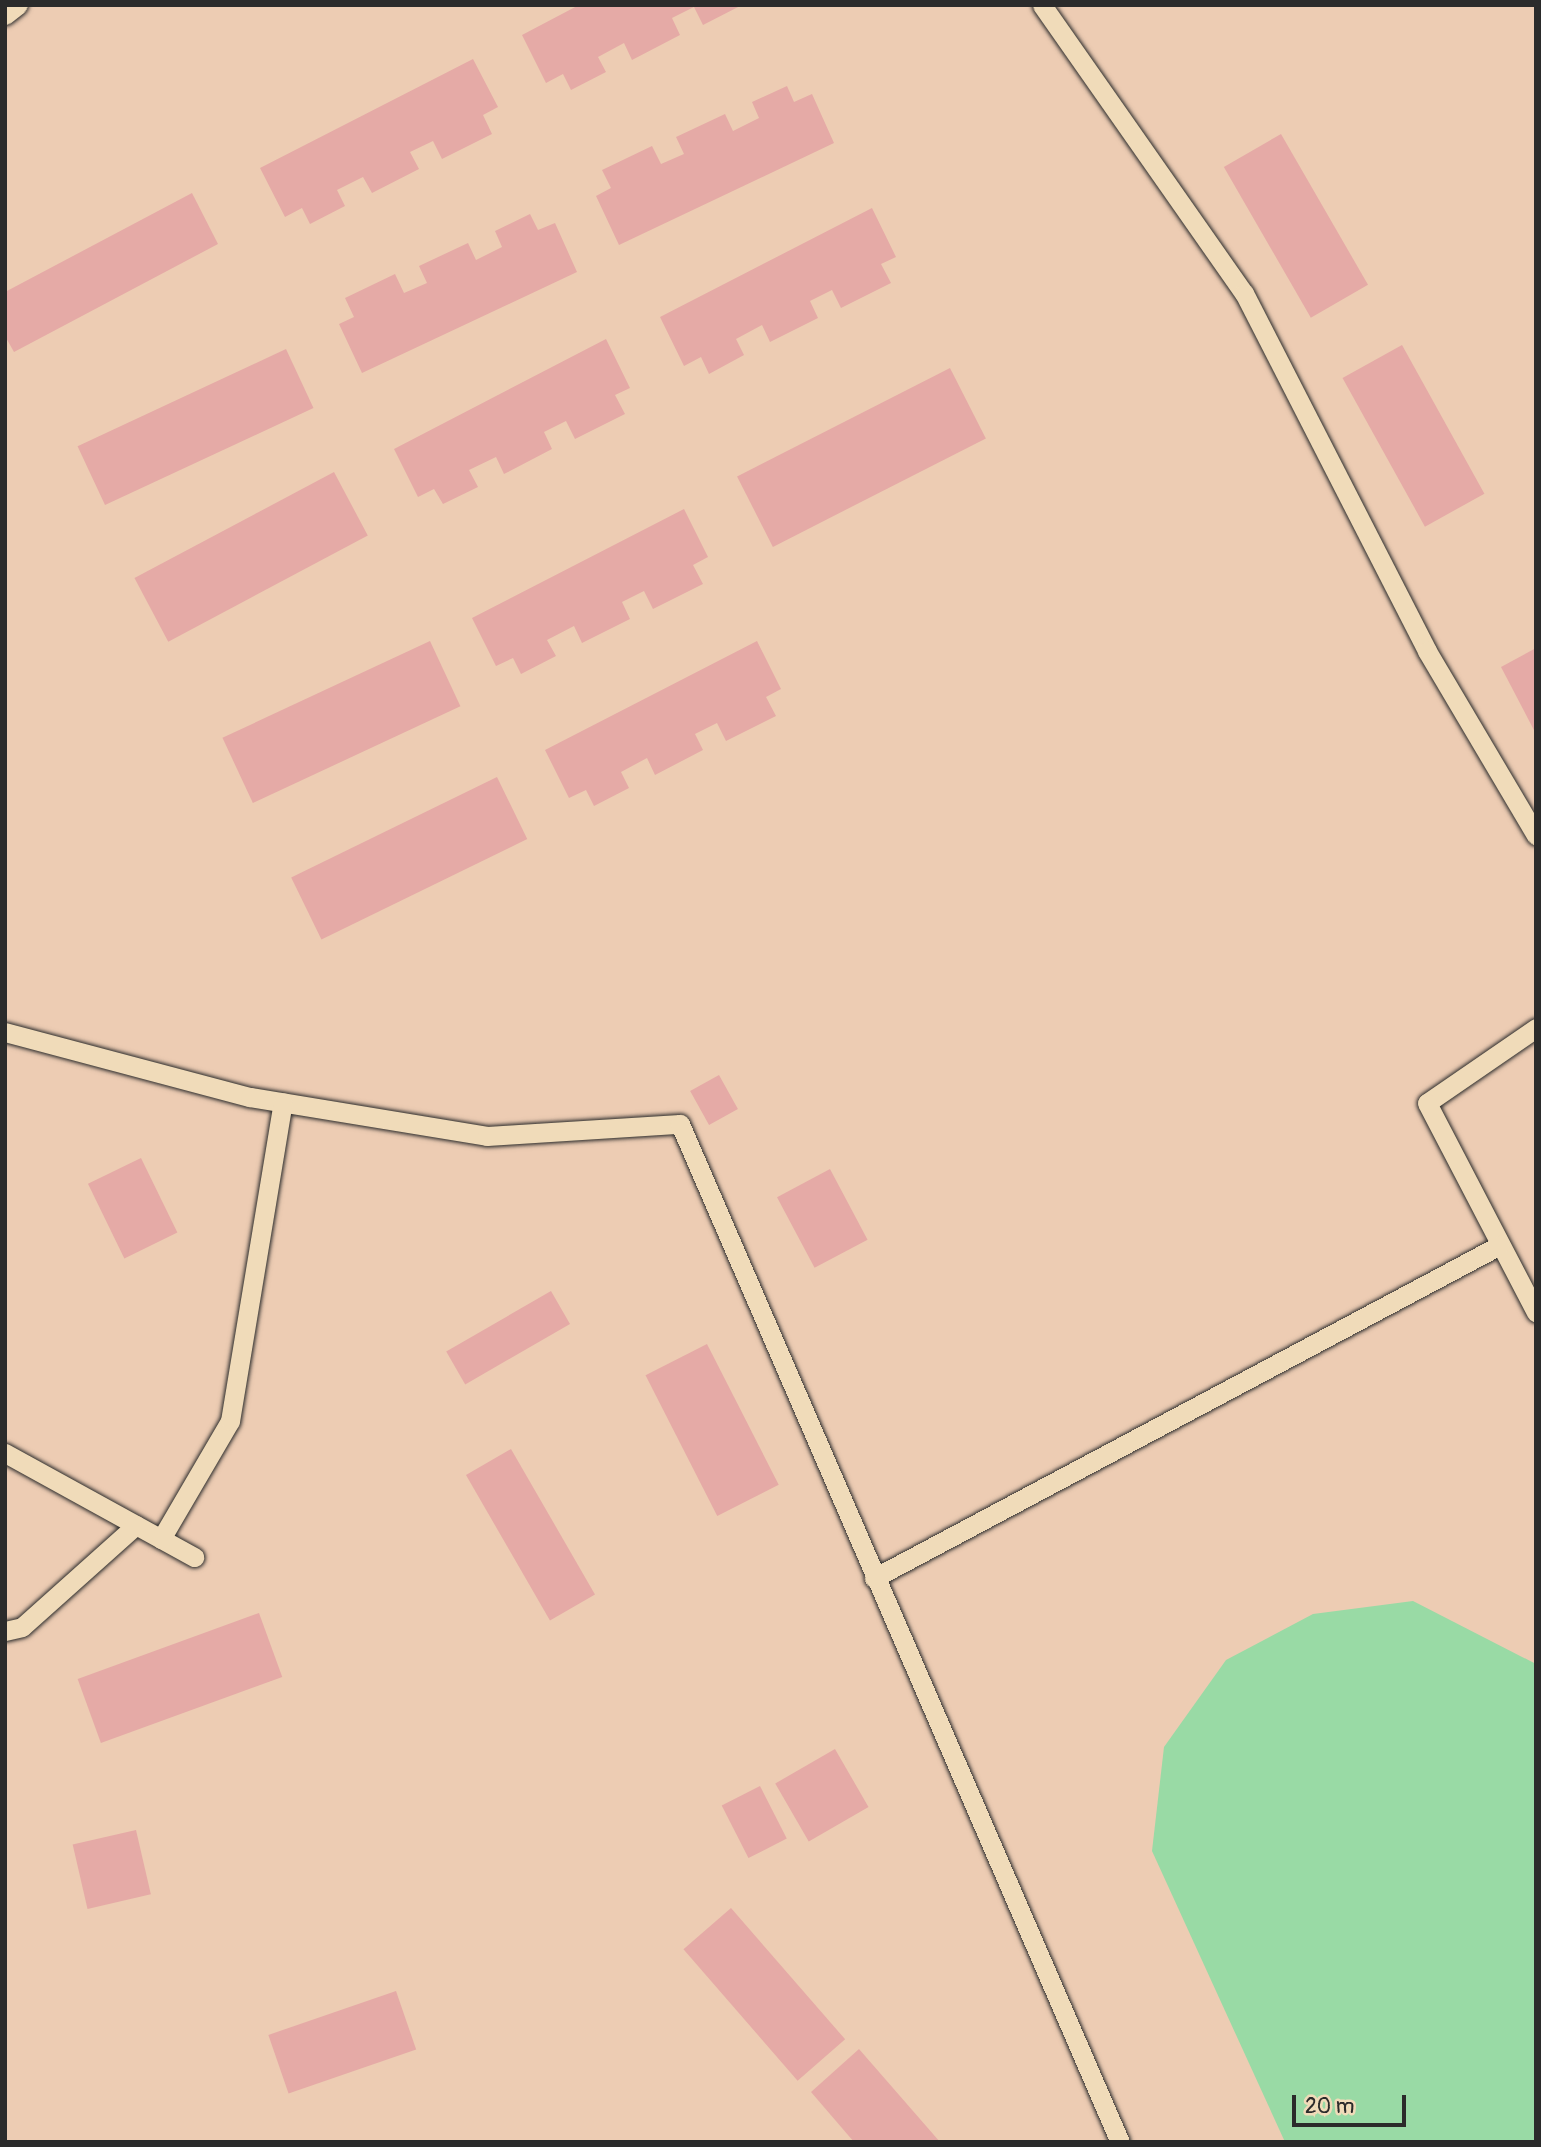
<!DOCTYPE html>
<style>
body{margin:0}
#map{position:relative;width:1541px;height:2147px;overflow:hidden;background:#edccb3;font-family:Pangolin,sans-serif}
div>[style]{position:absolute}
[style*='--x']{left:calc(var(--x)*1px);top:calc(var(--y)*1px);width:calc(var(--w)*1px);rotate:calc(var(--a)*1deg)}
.green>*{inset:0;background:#99daa5}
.building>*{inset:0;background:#e5aaa6;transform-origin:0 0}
.roads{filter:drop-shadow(0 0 2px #2b2b2b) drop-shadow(0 0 2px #2b2b2b)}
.lane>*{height:19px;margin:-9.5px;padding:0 9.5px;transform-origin:9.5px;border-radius:9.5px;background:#f0dbb9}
span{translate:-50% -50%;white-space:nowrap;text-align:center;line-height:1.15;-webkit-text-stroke:7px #f0dbb9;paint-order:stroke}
.frame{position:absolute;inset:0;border:7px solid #2b2b2b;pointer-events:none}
.scale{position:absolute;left:1292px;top:2095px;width:114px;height:32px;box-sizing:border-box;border:4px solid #2b2b2b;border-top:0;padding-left:9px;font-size:21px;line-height:24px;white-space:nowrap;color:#2b2b2b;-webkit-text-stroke:5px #f0dbb9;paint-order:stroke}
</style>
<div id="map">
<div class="green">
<i style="clip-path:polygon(1413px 1601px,1536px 1664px,1536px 2142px,1285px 2142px,1152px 1851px,1164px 1747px,1226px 1660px,1313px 1614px)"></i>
</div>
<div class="building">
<i style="clip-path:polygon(579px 5px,742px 5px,703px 25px,694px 7px,672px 18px,680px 35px,632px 60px,624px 43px,598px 57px,606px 72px,571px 90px,563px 74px,546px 83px,522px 35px)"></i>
<i style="clip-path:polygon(473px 59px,498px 107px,483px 115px,492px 134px,442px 159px,433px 141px,410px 152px,419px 169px,372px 193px,363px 177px,337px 190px,345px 206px,310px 224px,302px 208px,285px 217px,260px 168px)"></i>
<i style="clip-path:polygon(787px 86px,794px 102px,812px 94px,834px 143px,619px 245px,596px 196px,611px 188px,602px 170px,652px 146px,661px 164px,684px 154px,676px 137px,725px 114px,733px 131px,759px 118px,752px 102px)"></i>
<i style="left:1281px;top:134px;width:174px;height:66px;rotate:60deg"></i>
<i style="clip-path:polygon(192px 193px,218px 244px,14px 352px,5px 336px,5px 292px)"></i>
<i style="clip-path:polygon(872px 208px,896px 257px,881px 264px,891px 283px,841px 308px,832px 290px,810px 301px,818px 318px,770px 342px,762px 325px,736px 339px,744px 355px,709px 374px,701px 357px,684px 366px,660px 317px)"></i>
<i style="clip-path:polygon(530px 214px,538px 230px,555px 223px,577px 272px,362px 373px,339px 324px,354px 317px,345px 298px,395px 274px,404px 293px,427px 283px,419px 266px,468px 243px,476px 260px,502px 247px,495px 231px)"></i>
<i style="clip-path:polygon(606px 339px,630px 388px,615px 395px,625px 414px,575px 439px,566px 421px,544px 432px,552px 449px,504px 474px,496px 457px,469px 470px,478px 487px,443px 504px,434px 489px,418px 497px,394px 449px)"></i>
<i style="left:1402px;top:345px;width:170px;height:68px;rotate:61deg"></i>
<i style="left:286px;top:349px;width:65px;height:230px;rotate:65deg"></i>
<i style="left:950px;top:368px;width:79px;height:239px;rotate:63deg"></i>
<i style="left:334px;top:472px;width:72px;height:226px;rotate:62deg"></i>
<i style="clip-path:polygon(684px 509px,708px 557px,693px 565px,703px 584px,653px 609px,644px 591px,622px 602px,630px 619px,582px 643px,574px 626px,547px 640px,556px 656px,521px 674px,513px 658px,496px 666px,472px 618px)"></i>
<i style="left:430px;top:641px;width:72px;height:229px;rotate:65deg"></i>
<i style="clip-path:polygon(757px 641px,781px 689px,766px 697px,776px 716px,726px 741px,717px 723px,695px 734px,703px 750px,655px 775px,647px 758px,621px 772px,629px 788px,594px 806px,586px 790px,569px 798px,545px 750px)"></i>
<i style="clip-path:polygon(1536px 648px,1536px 734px,1501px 667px)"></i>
<i style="left:497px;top:777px;width:69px;height:229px;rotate:64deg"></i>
<i style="left:719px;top:1075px;width:39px;height:33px;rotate:61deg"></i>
<i style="left:141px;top:1158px;width:83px;height:59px;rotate:64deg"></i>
<i style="left:830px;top:1169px;width:80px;height:60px;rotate:62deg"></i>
<i style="left:551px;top:1291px;width:38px;height:121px;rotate:60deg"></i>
<i style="left:707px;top:1344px;width:158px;height:69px;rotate:63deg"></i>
<i style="left:511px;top:1449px;width:168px;height:52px;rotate:60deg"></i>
<i style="left:259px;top:1613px;width:68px;height:193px;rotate:70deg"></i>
<i style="left:835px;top:1749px;width:67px;height:69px;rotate:60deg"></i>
<i style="left:760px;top:1786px;width:59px;height:43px;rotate:63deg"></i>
<i style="left:136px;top:1830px;width:66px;height:65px;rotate:77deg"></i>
<i style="left:731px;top:1908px;width:174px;height:63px;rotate:49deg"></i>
<i style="left:396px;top:1991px;width:62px;height:135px;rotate:71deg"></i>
<i style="clip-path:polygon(859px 2049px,940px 2142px,854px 2142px,811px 2092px)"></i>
</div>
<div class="roads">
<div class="lane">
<i style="--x:1042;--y:5;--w:352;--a:55"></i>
<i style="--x:1244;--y:293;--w:402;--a:62.9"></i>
<i style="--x:1427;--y:651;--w:214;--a:59.4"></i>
<i style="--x:5;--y:15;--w:16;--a:-38"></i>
<i style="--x:1536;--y:1028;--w:132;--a:145.5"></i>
<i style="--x:1427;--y:1103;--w:236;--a:62.5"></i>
<i style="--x:5;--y:1032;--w:253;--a:14.9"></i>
<i style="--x:250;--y:1097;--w:240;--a:9.3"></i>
<i style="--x:487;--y:1136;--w:193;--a:-3.6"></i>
<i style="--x:680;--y:1124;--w:1109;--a:66.63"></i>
<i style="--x:5;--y:1453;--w:216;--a:28.8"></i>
<i style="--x:161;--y:1539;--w:137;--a:-59.7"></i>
<i style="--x:230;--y:1421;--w:323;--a:-80.6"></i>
<i style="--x:874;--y:1578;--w:709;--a:-28.01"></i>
<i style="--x:5;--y:1631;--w:17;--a:-13"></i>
<i style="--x:22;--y:1627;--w:153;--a:-41.8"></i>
</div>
</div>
<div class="frame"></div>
<div class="scale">20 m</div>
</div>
